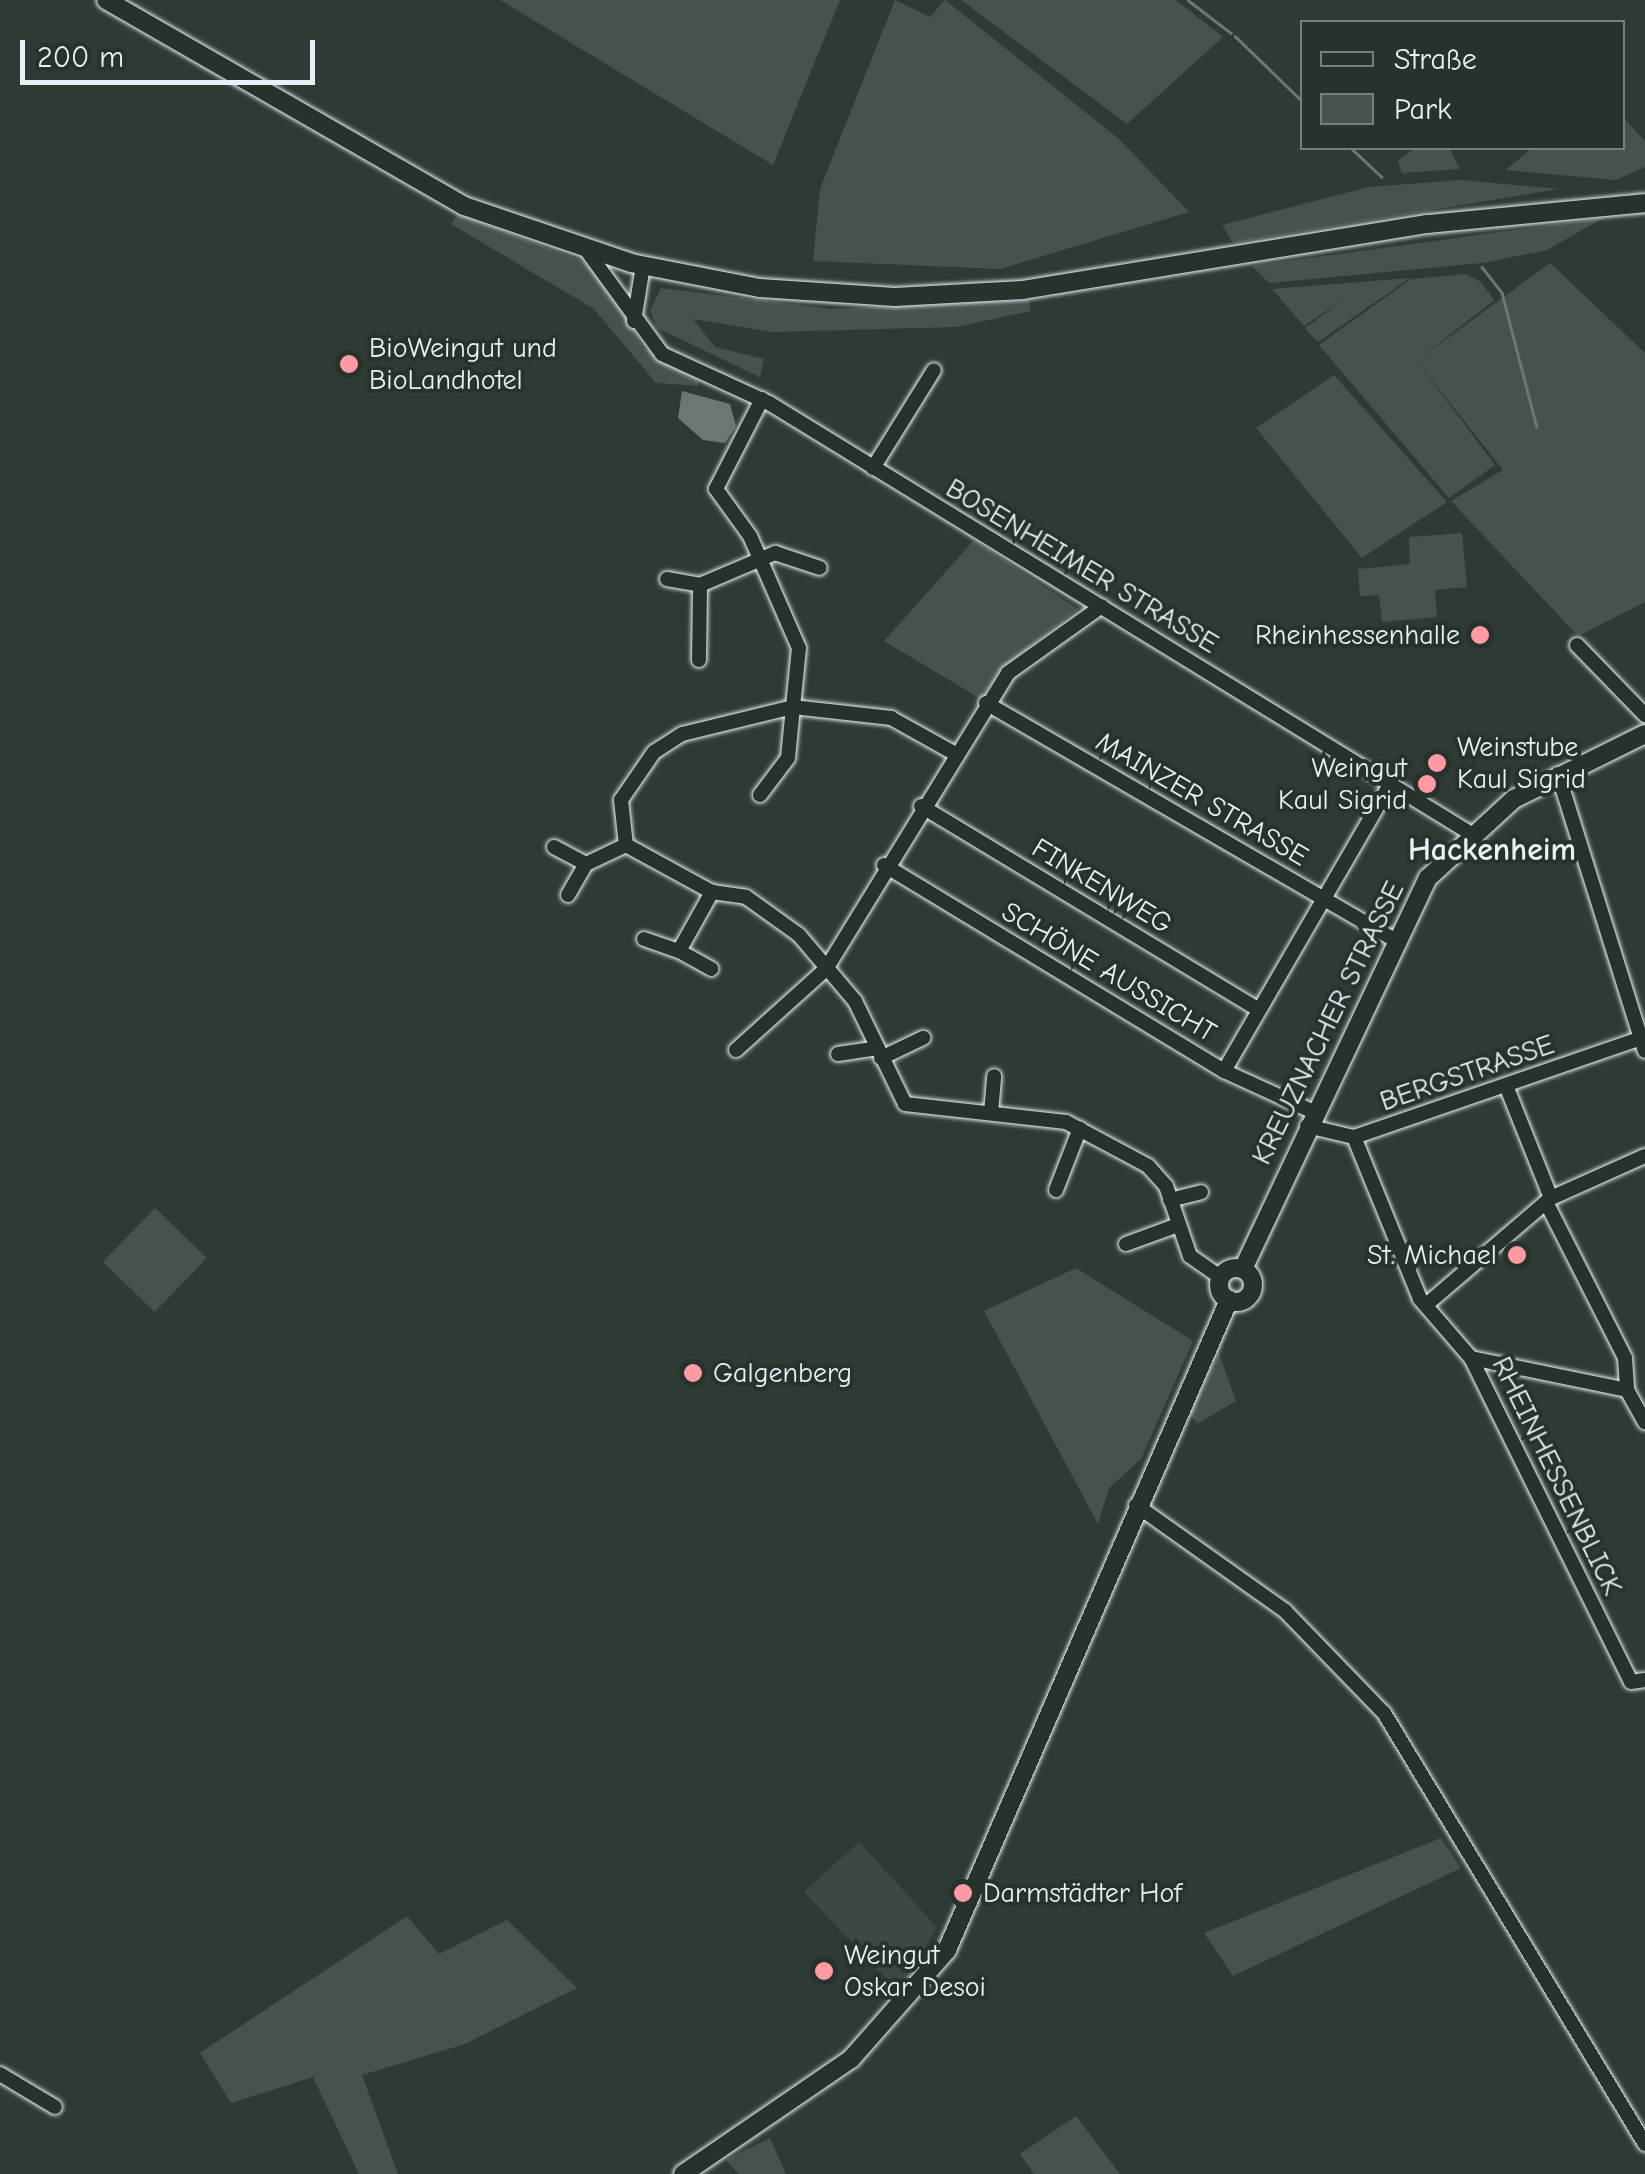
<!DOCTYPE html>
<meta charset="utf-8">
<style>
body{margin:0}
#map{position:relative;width:1645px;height:2174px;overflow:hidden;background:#2e3b35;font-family:"Comic Neue",sans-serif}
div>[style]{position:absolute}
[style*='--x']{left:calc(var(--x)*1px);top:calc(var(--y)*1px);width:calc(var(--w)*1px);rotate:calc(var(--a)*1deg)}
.built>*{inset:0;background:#3b4843}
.green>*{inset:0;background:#45524e;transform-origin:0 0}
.water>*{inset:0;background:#6b7775}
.stream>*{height:2.5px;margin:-1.25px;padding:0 1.25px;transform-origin:1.25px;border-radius:1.25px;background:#6b7775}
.roads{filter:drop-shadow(0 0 2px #e8f1f8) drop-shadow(0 0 2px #e8f1f8)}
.minor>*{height:14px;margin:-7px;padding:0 7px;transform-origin:7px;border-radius:7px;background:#26332d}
.major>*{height:18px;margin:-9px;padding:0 9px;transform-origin:9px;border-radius:9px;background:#26332d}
.major>.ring{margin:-9px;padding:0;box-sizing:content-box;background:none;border:18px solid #26332d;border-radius:50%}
.dots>*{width:28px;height:28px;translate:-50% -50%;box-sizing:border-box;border:5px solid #26332d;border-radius:50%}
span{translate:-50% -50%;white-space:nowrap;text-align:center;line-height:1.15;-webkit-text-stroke:8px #26332d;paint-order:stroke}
.poi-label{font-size:28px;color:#e8f1f8}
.left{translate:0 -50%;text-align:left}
.right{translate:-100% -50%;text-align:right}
.street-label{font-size:28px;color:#e8f1f8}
.quarter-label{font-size:32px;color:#e8f1f8;font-weight:700}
.legend{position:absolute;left:1300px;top:20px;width:325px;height:130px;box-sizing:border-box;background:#26332d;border:2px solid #747f7e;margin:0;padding:12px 18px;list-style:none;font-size:30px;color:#e8f1f8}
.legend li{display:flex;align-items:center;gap:20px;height:50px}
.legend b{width:50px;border:2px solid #747f7e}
.scale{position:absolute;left:20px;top:40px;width:295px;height:45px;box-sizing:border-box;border:5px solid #e8f1f8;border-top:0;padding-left:12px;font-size:30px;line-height:35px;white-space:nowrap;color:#e8f1f8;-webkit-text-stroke:8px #26332d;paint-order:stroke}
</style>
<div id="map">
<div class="built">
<i style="clip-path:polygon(859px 1842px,937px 1927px,899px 1992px,804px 1892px)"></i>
</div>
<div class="green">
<i style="clip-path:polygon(500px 0,840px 0,773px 165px)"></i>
<i style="clip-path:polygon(895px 0,930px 17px,945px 0,1119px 139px,1189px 212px,1000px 269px,813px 261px,820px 189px)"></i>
<i style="clip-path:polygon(961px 0,1176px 0,1223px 37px,1127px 124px)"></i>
<i style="clip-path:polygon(1623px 117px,1645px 141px,1645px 167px,1616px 180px,1506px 170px,1532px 148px,1622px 148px)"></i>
<i style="clip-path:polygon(1415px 148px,1449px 148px,1460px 169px,1402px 173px,1398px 161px)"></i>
<i style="clip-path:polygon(1461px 180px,1559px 189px,1233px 243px,1222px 225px,1369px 187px)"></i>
<i style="clip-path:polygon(458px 214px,582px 261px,606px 279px,643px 348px,699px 376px,698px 386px,656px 383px,594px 309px,451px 224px)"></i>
<i style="clip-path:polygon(1603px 218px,1547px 250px,1482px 263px,1269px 283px,1252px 266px)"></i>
<i style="clip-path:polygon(1550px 263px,1645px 353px,1645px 602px,1578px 636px,1451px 501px,1503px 470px,1416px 360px,1495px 465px,1449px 498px,1319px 345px,1411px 279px,1466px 274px,1481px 282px,1494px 300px,1419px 359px)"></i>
<i style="clip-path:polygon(1410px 278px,1318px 342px,1305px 328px,1347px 297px,1304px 326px,1272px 289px)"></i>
<i style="clip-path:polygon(661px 288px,831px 309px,1029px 300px,1031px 311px,956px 327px,773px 332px,693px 319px,715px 347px,764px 359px,760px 377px,657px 328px,650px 310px)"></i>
<i style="clip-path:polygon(1334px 375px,1447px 502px,1362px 558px,1256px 428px)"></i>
<i style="clip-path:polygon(1462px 533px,1467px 587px,1435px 590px,1437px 617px,1382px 622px,1379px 595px,1360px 596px,1358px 569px,1410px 564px,1409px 537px)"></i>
<i style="clip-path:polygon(974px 540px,1078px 609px,1000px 670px,981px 699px,884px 641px)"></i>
<i style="left:155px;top:1208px;width:72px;height:75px;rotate:44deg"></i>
<i style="clip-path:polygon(1076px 1268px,1193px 1341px,1141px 1459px,1109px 1488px,1098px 1524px,984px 1311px)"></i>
<i style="clip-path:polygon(1219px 1353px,1236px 1401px,1197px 1424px,1189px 1413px)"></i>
<i style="clip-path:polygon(1441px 1838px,1461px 1868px,1233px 1976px,1204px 1933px)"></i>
<i style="clip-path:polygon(407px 1916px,439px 1954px,507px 1920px,577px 1988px,465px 2044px,362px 2075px,398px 2174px,359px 2174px,313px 2077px,231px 2103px,200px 2053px)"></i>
<i style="clip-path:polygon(1076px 2116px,1120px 2174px,1034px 2174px,1020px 2154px)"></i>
<i style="clip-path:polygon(770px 2138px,786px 2174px,739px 2174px,726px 2160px)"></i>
</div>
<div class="water">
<i style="clip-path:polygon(682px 391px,730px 404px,736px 426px,725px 443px,703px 440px,678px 418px)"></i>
</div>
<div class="stream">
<i style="--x:1188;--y:0;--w:54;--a:37.5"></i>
<i style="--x:1235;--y:36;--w:93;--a:44.1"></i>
<i style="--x:1351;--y:148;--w:42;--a:43.1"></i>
<i style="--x:1482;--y:267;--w:33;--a:52"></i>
<i style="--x:1502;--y:293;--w:138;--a:75.4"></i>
</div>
<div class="roads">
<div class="minor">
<i style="--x:587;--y:251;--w:127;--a:53.9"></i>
<i style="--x:662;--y:354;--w:118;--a:24.6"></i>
<i style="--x:769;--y:403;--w:822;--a:31.53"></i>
<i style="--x:634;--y:321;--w:56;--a:-80.7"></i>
<i style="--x:762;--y:399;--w:101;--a:117.1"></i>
<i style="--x:716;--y:489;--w:58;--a:54.1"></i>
<i style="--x:750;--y:536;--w:122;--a:66.4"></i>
<i style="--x:799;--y:648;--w:59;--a:95.8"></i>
<i style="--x:793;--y:707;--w:114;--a:166.3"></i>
<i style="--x:682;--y:734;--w:33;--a:147"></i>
<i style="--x:654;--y:752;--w:58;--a:124.5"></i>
<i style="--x:621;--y:800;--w:45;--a:83.7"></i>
<i style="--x:626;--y:845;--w:98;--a:28.7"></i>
<i style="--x:712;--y:892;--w:34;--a:8"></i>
<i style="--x:746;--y:897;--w:65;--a:35.6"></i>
<i style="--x:799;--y:935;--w:87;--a:49.7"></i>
<i style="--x:855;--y:1001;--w:114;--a:64.1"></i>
<i style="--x:905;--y:1104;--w:162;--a:6.4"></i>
<i style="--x:1066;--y:1122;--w:93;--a:28.2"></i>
<i style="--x:1148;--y:1166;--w:27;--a:48"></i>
<i style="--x:1166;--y:1186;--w:74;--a:71.1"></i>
<i style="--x:1190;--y:1256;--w:38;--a:35"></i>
<i style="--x:873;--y:468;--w:115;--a:-58.1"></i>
<i style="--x:667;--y:579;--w:34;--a:10"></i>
<i style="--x:1577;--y:645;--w:98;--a:45.8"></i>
<i style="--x:699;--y:660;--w:75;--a:-89.2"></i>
<i style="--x:700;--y:585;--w:82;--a:-23.1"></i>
<i style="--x:775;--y:553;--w:47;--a:18.4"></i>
<i style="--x:986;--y:703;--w:469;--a:30.1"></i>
<i style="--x:1558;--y:774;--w:290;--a:72.6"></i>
<i style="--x:760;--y:795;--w:46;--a:-52.9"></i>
<i style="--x:788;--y:758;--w:51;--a:-84.4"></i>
<i style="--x:793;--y:707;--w:99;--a:6.4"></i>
<i style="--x:891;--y:718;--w:70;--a:29.1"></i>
<i style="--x:921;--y:806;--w:393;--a:31.1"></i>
<i style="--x:554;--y:847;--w:36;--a:28"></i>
<i style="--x:586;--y:864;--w:44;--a:-25.4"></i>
<i style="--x:884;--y:865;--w:398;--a:31.2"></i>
<i style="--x:1224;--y:1071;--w:99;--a:24.5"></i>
<i style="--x:568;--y:895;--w:36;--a:-60"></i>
<i style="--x:644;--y:939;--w:37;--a:19"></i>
<i style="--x:679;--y:951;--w:68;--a:-60.8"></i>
<i style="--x:679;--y:951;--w:37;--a:29"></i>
<i style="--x:736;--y:1050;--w:121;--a:-42"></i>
<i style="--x:826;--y:969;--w:347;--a:-58.4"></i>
<i style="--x:1008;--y:673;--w:115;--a:-35.5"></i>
<i style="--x:838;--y:1054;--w:40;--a:-8.5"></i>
<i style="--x:881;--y:1058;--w:47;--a:-25.5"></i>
<i style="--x:1224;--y:1071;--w:333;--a:-59.9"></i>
<i style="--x:1507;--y:1088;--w:118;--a:68.2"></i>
<i style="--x:991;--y:1113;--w:37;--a:-85"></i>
<i style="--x:1307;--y:1126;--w:48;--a:13.2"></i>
<i style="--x:1354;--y:1137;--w:304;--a:-19"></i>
<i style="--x:1354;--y:1137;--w:175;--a:67.8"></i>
<i style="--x:1420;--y:1299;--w:78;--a:49.2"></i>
<i style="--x:1471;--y:1358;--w:361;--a:63.7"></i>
<i style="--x:1631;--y:1682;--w:14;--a:-8"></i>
<i style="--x:1056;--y:1190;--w:66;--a:-68.8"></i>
<i style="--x:1170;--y:1200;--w:32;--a:-14"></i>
<i style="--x:1546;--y:1202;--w:175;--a:63.1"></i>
<i style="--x:1625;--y:1358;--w:32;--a:86"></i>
<i style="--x:1126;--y:1244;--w:55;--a:-20.1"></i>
<i style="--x:1426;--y:1305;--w:165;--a:-40.6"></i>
<i style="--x:1551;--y:1198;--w:103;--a:-24.1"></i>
<i style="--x:1471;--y:1358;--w:159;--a:11.6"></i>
<i style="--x:1627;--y:1390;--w:37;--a:61"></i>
<i style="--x:1136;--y:1505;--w:183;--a:35.4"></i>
<i style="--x:1285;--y:1611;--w:142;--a:45.9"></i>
<i style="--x:1384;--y:1713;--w:504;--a:58.8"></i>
<i style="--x:0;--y:2074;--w:64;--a:31"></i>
</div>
<div class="major">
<i style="--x:106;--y:0;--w:413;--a:29.9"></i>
<i style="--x:464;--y:206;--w:176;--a:18.8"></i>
<i style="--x:631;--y:263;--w:131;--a:11"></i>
<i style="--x:760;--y:288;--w:135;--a:3.8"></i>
<i style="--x:895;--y:297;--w:128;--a:-3.1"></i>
<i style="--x:1023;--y:290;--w:410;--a:-9.3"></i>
<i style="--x:1428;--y:224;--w:218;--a:-5.5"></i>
<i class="ring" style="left:1219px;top:1268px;width:16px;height:16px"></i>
<i style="--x:1243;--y:1269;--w:433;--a:-64.7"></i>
<i style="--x:1428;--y:878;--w:117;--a:-42.6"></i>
<i style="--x:1514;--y:799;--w:146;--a:-26.4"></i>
<i style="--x:683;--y:2174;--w:204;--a:-34.4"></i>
<i style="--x:851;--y:2059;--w:145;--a:-48.6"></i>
<i style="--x:947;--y:1950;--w:709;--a:-66.55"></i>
</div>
</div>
<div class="dots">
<i style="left:349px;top:364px;background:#ff9aa2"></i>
<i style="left:1480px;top:635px;background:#ff9aa2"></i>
<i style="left:1437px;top:763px;background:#ff9aa2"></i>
<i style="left:1427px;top:784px;background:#ff9aa2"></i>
<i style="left:1517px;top:1255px;background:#ff9aa2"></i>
<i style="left:693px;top:1373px;background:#ff9aa2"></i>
<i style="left:963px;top:1893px;background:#ff9aa2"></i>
<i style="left:824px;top:1971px;background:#ff9aa2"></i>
</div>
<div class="poi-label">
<span class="left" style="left:369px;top:364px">BioWeingut und<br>BioLandhotel</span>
<span class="right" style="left:1460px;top:635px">Rheinhessenhalle</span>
<span class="left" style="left:1457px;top:763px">Weinstube<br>Kaul Sigrid</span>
<span class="right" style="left:1407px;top:784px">Weingut<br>Kaul Sigrid</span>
<span class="right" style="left:1497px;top:1255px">St. Michael</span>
<span class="left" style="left:713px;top:1373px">Galgenberg</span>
<span class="left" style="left:983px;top:1893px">Darmstädter Hof</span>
<span class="left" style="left:844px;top:1971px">Weingut<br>Oskar Desoi</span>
</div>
<div class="street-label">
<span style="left:1082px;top:566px;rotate:31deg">BOSENHEIMER STRASSE</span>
<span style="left:1202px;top:799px;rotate:30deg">MAINZER STRASSE</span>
<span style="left:1102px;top:886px;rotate:31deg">FINKENWEG</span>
<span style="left:1109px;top:972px;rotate:31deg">SCHÖNE AUSSICHT</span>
<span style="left:1328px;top:1023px;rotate:-64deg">KREUZNACHER STRASSE</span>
<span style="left:1467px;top:1073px;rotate:-19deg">BERGSTRASSE</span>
<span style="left:1557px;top:1476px;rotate:64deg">RHEINHESSENBLICK</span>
</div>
<div class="quarter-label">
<span style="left:1492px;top:850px">Hackenheim</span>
</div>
<ul class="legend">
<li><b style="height:12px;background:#26332d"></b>Straße</li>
<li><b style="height:28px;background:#45524e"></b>Park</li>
</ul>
<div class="scale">200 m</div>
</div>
